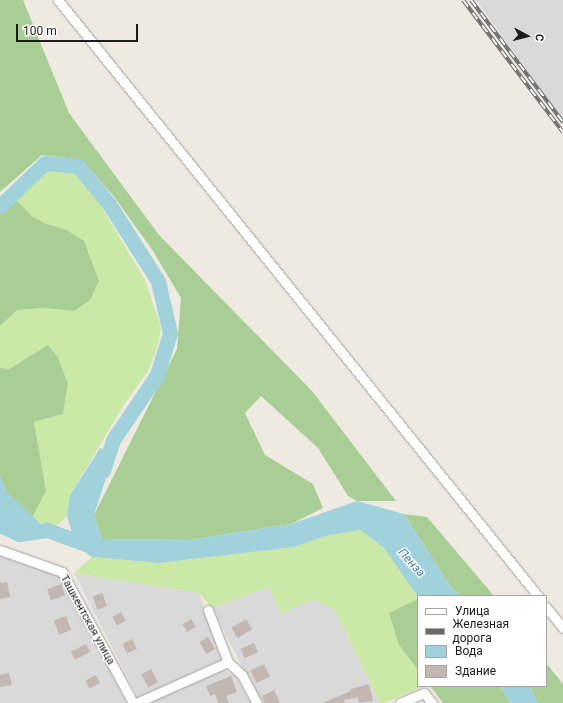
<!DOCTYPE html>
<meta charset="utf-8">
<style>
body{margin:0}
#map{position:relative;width:563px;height:703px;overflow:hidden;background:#eee9e1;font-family:Roboto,sans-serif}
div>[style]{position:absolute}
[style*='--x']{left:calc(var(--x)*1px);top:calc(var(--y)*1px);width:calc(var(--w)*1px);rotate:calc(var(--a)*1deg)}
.residential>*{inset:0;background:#dad9d9}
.grass>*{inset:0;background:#cbe9a6}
.forest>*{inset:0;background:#a9ce95}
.water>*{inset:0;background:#a1d2dc}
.river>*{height:15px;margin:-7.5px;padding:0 7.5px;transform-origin:7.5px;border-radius:7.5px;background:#a1d2dc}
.building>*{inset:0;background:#c2b8b1;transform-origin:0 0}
.roads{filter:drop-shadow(0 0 1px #a3a3a3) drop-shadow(0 0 1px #a3a3a3)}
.minor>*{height:9px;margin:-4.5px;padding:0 4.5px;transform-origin:4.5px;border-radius:4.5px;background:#fff}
.rail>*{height:4px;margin-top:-2px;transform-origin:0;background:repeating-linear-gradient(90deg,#fff 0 8px,#6a6a6a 0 16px);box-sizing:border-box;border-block:1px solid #6a6a6a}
span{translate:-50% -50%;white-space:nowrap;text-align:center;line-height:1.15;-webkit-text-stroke:3px #fff;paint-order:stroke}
.street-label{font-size:11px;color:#1c1c1c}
.water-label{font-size:12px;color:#457aa4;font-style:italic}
.legend{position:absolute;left:417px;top:595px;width:130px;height:92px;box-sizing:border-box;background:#fff;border:1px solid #a4a4a4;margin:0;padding:5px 7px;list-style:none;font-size:12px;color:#1c1c1c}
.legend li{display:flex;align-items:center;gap:8px;height:20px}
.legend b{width:20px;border:1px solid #a4a4a4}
.north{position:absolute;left:507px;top:16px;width:40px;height:40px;-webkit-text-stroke:3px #fff;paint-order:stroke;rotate:97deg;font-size:11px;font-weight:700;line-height:16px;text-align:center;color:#1c1c1c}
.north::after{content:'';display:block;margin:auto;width:14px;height:18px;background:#1c1c1c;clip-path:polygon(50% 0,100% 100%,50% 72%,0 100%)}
.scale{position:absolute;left:16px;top:24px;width:122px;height:18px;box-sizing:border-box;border:2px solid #1c1c1c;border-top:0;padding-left:5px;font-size:12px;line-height:14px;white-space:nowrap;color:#1c1c1c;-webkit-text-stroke:3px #fff;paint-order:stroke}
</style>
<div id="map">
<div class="residential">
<i style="clip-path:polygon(476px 0,563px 0,563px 120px)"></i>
<i style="clip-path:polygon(0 555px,60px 576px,127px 703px,0 703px)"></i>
<i style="clip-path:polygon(74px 573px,199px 593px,222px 660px,138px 698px)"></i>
<i style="clip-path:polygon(269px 587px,281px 614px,313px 598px,335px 610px,380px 703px,261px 703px,212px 608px)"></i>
<i style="clip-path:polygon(221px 669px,236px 676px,251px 703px,148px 703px)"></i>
</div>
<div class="grass">
<i style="clip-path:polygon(48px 168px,66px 170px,80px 176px,95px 196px,145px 280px,161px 327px,158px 345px,148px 371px,125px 403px,70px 495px,67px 516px,53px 529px,32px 518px,46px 491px,34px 422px,63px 414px,68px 384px,58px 357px,48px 345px,9px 369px,0 368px,0 326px,17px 310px,42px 308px,74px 311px,67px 230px,44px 223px,32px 216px,16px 200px,23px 195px,30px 183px)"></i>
<i style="clip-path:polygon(360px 530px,384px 548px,418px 597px,399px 645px,418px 670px,418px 686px,424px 686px,384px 703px,380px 703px,335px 610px,313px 599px,281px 614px,269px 587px,212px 608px,199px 593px,74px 573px,92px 557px,160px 563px,294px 547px,326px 536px)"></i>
</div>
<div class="forest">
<i style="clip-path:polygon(0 0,23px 0,69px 113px,159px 235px,312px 391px,396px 501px,357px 501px,348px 496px,318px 448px,261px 396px,245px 413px,265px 455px,313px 484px,323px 508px,291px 524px,189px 540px,102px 539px,94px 515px,177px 349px,181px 298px,153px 251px,115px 198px,82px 160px,42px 155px,0 192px)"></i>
<i style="clip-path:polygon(16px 200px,32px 216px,44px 223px,67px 230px,84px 241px,99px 281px,90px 300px,74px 311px,42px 308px,17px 310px,0 326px,0 214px)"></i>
<i style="clip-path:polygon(48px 345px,58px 357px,68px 384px,63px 414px,34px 422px,46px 491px,32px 518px,5px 490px,0 477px,0 368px,9px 369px)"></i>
<i style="clip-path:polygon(404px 514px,427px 517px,494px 596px,462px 596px,452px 589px)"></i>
<i style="clip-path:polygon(418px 599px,418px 670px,399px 645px,389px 613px)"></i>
<i style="clip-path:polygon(546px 663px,563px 684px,563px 703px,538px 703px,529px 686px,546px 686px)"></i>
<i style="clip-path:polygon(430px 686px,500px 686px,510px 703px,443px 703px)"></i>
</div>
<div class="water">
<i style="clip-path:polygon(100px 448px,114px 454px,94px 515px,102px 539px,189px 540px,291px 524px,357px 501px,404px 514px,452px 589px,462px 596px,418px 597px,384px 548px,360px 530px,326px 536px,294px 547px,159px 563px,92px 557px,76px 546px,67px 516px,70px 495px)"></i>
<i style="clip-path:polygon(0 477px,5px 490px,47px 530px,19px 534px,0 525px)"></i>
<i style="clip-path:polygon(500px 686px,529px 686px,538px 703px,510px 703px)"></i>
</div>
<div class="river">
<i style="--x:0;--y:206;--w:62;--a:-43.7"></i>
<i style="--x:45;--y:163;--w:33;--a:5"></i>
<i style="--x:78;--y:166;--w:49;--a:50.8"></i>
<i style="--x:109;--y:204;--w:91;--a:57.5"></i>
<i style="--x:158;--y:281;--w:53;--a:77"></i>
<i style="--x:170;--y:333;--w:44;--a:107.2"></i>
<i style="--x:157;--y:375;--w:78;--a:124.1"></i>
<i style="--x:113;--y:440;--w:32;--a:108"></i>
<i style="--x:0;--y:525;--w:21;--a:25"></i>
<i style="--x:19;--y:534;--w:28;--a:-8"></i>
<i style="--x:47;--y:530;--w:50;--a:19.9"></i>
</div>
<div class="building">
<i style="clip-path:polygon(7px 582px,10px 597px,0 599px,0 583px)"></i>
<i style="left:61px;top:584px;width:12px;height:15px;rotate:70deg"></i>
<i style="left:102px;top:593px;width:14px;height:10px;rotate:69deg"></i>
<i style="left:121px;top:612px;width:10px;height:10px;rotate:61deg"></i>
<i style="left:66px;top:616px;width:15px;height:13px;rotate:70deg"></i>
<i style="left:191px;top:619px;width:9px;height:10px;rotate:58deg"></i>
<i style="left:246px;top:619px;width:12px;height:17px;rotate:59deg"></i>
<i style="left:208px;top:637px;width:14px;height:10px;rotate:60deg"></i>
<i style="left:132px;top:639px;width:11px;height:11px;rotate:63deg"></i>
<i style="left:254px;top:643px;width:10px;height:15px;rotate:66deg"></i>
<i style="left:86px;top:644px;width:9px;height:17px;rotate:63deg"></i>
<i style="left:264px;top:664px;width:14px;height:15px;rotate:65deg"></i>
<i style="left:151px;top:669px;width:15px;height:11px;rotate:62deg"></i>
<i style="clip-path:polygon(9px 673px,12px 685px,0 687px,0 675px)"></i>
<i style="left:96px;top:675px;width:9px;height:12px;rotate:63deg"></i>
<i style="clip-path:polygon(231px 676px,237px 692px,226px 696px,229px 703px,218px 703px,215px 694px,210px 696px,206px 686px)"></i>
<i style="clip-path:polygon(369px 684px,373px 701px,359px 703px,358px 697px,344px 700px,345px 703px,322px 703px,351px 691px,351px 689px)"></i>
<i style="clip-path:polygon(274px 690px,280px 703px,265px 703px,262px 696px)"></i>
</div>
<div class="roads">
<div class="minor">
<i style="--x:58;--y:0;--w:765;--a:51.15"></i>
<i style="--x:0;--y:550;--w:66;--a:19.5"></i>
<i style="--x:62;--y:572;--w:149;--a:61.5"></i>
<i style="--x:546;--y:607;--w:27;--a:51"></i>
<i style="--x:208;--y:610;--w:56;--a:69"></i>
<i style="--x:136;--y:703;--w:101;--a:-24"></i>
<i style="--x:228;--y:662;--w:19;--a:43"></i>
<i style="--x:242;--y:675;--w:32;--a:62"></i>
<i style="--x:400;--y:703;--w:26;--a:-23"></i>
<i style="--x:424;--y:693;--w:13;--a:51"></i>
</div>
</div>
<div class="rail">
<i style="--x:463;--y:0;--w:166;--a:52.9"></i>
<i style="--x:471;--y:0;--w:153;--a:53"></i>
</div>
<div class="street-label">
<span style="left:87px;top:620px;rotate:61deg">Ташкентская улица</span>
</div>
<div class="water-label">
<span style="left:411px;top:563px;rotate:48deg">Пенза</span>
</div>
<ul class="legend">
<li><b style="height:5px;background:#fff"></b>Улица</li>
<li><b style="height:5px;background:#6a6a6a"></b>Железная дорога</li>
<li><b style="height:11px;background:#a1d2dc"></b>Вода</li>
<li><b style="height:11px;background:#c2b8b1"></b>Здание</li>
</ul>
<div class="north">С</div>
<div class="scale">100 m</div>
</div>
